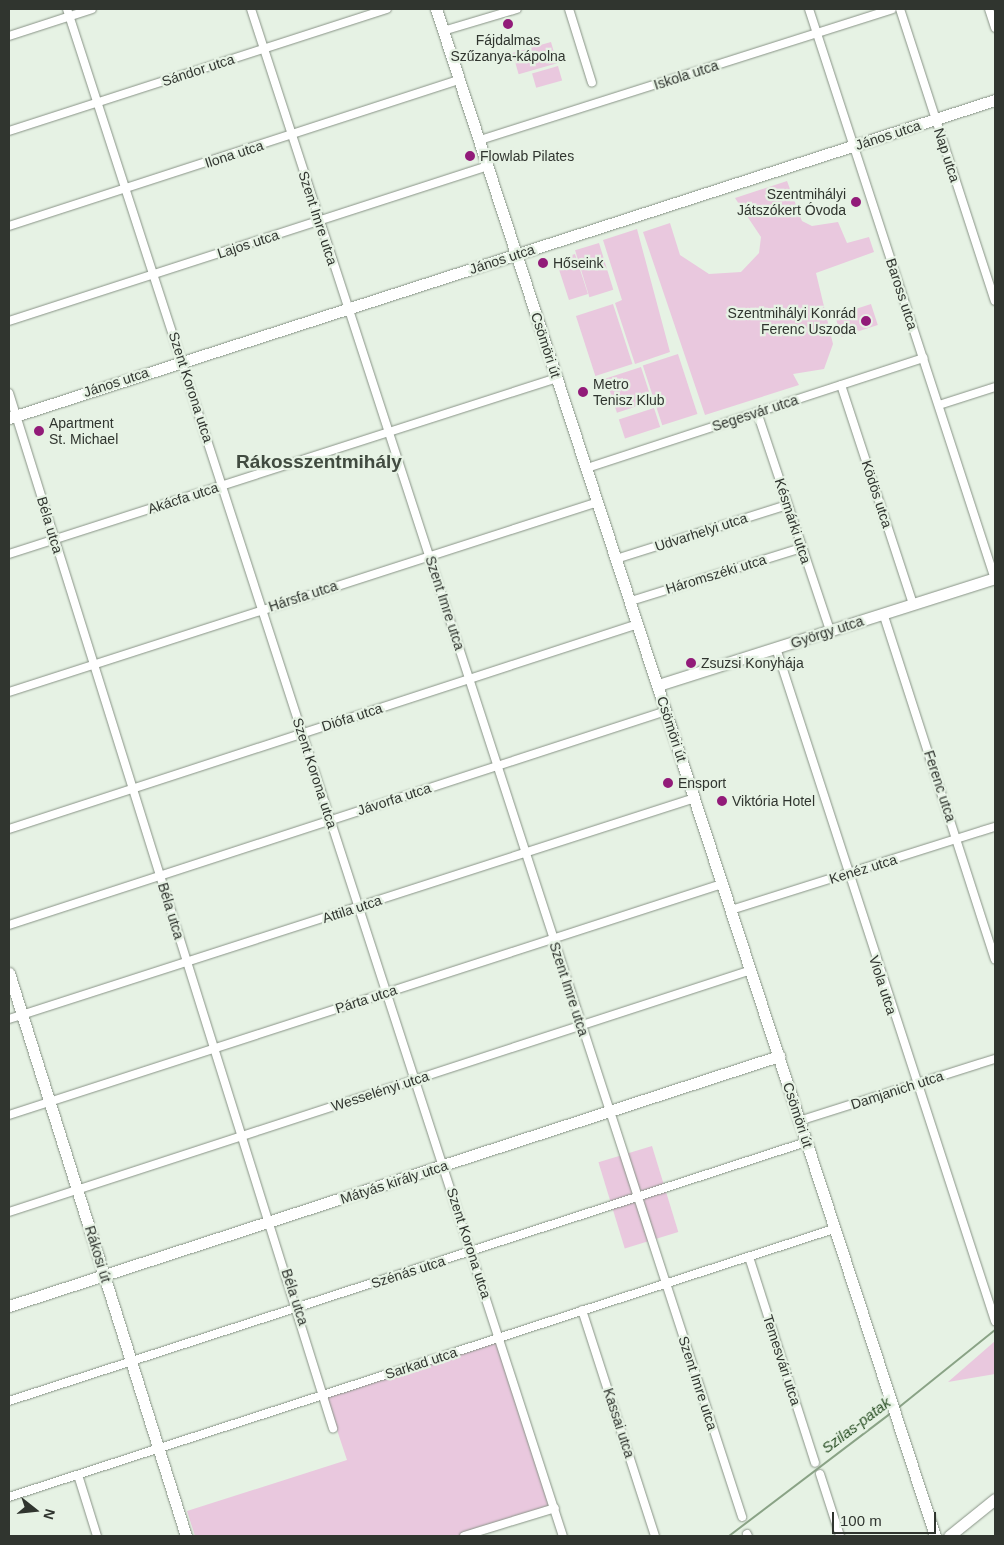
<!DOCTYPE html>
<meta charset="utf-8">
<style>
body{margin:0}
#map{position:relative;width:1004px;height:1545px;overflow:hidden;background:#e6f2e4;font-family:Helvetica,sans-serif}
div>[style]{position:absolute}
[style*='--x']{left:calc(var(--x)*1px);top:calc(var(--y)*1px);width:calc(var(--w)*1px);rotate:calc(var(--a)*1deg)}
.green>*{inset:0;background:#e9c8de;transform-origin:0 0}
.stream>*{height:2px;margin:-1px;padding:0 1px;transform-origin:1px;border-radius:1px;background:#8aa386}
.roads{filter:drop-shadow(0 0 1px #889386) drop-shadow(0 0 1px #889386)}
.street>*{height:8px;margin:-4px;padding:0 4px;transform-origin:4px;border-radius:4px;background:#fff}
.secondary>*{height:11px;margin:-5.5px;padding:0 5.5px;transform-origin:5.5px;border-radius:5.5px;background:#fff}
.dots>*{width:14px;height:14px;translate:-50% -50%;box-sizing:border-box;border:2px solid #e6f2e4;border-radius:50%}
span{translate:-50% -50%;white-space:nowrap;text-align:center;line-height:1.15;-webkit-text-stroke:4.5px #e6f2e4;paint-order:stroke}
.poi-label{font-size:14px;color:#30352f}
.left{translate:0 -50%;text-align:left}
.right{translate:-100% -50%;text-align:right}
.street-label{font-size:14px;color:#30352f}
.water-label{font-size:15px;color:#294f24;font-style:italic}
.district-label{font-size:19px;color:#414b40;font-weight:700}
.frame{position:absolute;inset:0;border:10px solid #30352f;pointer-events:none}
.north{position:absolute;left:10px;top:1485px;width:50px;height:50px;-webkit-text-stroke:4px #e6f2e4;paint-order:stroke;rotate:106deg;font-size:14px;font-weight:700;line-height:20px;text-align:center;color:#30352f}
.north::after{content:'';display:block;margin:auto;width:18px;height:22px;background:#30352f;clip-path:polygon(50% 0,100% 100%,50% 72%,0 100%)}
.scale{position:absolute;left:832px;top:1512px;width:104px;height:22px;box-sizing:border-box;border:2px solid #30352f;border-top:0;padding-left:6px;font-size:15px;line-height:18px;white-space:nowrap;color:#30352f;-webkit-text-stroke:4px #e6f2e4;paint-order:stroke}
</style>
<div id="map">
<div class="green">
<i style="left:551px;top:42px;width:22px;height:40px;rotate:74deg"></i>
<i style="left:558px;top:66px;width:15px;height:27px;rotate:74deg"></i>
<i style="clip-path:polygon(787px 181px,802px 221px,812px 226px,838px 222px,847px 243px,869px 237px,874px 252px,816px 273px,833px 344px,824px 369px,793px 374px,799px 385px,705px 415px,643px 232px,670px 223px,680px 255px,709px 274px,741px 272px,759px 253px,761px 237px,735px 198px)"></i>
<i style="clip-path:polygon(637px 229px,670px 352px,635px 364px,615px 303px,622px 300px,603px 240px)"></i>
<i style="left:599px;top:243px;width:49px;height:25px;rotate:73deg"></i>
<i style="left:575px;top:254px;width:42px;height:20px;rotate:72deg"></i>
<i style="left:613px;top:304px;width:63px;height:39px;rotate:72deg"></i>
<i style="left:871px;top:304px;width:22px;height:38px;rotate:72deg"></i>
<i style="left:678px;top:354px;width:63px;height:37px;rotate:72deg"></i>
<i style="left:641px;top:367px;width:36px;height:37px;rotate:72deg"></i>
<i style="left:654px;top:408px;width:20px;height:37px;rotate:72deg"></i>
<i style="left:652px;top:1146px;width:90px;height:56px;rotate:73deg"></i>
<i style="clip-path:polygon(499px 1338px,555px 1508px,464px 1536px,195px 1536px,187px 1511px,347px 1460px,325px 1394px)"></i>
<i style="clip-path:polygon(995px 1341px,995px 1374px,948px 1382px)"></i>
</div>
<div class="stream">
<i style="--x:898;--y:1408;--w:124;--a:-38.8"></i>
<i style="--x:729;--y:1536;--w:202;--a:-37.2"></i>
</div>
<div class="roads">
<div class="street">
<i style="--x:67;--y:9;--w:1606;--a:72.01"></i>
<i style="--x:251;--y:9;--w:1586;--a:71.96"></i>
<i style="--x:569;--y:9;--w:77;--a:72.7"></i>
<i style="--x:809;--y:9;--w:600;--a:71.93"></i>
<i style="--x:900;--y:9;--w:307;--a:72"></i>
<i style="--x:989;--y:9;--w:20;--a:72"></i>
<i style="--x:443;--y:31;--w:77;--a:-16.6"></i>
<i style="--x:9;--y:36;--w:87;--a:-18"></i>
<i style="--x:9;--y:131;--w:397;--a:-17.9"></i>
<i style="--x:480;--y:140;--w:432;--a:-17.6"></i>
<i style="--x:9;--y:226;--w:473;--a:-18"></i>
<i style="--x:9;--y:321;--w:503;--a:-17.93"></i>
<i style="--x:841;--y:385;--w:231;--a:71.8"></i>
<i style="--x:9;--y:393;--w:1085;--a:72.62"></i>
<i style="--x:939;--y:405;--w:59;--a:-17.8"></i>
<i style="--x:757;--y:412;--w:230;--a:71.5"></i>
<i style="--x:587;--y:468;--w:354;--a:-18.1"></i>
<i style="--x:9;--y:554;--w:576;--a:-17.81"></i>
<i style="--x:616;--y:559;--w:179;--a:-17.5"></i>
<i style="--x:631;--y:601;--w:178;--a:-17.3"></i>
<i style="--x:883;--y:613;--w:364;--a:72.1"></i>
<i style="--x:776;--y:648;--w:708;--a:71.97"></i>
<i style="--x:9;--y:692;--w:619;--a:-17.88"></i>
<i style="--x:9;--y:829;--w:662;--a:-18.05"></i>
<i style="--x:731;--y:910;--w:277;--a:-17.5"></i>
<i style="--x:9;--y:925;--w:691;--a:-18.04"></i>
<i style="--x:9;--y:1019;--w:721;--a:-17.86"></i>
<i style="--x:9;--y:1115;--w:749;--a:-17.95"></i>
<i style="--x:799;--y:1121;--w:206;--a:-17.6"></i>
<i style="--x:9;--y:1212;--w:780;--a:-18.06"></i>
<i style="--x:749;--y:1257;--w:216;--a:72.2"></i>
<i style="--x:582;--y:1310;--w:237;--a:72.1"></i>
<i style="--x:9;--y:1401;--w:838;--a:-18"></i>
<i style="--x:820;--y:1474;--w:65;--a:72.1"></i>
<i style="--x:78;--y:1475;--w:64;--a:72.7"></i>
<i style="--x:9;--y:1497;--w:867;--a:-18"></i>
<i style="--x:747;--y:1534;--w:2;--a:63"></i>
<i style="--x:464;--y:1536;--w:95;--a:-17.1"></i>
</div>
<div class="secondary">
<i style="--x:436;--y:9;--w:1606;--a:71.9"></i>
<i style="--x:9;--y:418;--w:1036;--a:-17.88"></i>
<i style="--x:658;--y:685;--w:354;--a:-17.6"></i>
<i style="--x:9;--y:973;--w:590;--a:72.55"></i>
<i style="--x:9;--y:1306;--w:810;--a:-17.99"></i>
<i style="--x:949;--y:1536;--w:59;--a:-38.8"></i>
</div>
</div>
<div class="dots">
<i style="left:508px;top:24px;background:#921b79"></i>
<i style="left:470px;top:156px;background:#921b79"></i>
<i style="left:856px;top:202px;background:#921b79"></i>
<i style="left:543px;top:263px;background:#921b79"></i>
<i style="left:866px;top:321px;background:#921b79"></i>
<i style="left:583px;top:392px;background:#921b79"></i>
<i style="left:39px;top:431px;background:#921b79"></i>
<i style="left:691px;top:663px;background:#921b79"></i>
<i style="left:668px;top:783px;background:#921b79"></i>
<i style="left:722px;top:801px;background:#921b79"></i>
</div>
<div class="poi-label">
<span style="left:508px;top:48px">Fájdalmas<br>Szűzanya-kápolna</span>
<span class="left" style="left:480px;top:156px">Flowlab Pilates</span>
<span class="right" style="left:846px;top:202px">Szentmihályi<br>Játszókert Óvoda</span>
<span class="left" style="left:553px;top:263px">Hőseink</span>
<span class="right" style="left:856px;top:321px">Szentmihályi Konrád<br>Ferenc Uszoda</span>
<span class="left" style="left:593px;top:392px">Metro<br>Tenisz Klub</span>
<span class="left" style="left:49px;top:431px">Apartment<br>St. Michael</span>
<span class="left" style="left:701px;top:663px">Zsuzsi Konyhája</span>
<span class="left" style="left:678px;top:783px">Ensport</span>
<span class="left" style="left:732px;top:801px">Viktória Hotel</span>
</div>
<div class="street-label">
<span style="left:198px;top:70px;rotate:-18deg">Sándor utca</span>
<span style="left:686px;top:75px;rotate:-18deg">Iskola utca</span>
<span style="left:888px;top:135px;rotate:-18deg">János utca</span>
<span style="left:234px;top:154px;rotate:-18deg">Ilona utca</span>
<span style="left:947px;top:155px;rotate:72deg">Nap utca</span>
<span style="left:318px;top:218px;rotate:72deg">Szent Imre utca</span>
<span style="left:248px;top:244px;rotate:-18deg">Lajos utca</span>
<span style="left:502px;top:259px;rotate:-18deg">János utca</span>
<span style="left:902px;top:294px;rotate:72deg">Baross utca</span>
<span style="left:546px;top:345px;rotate:72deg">Csömöri út</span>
<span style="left:116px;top:382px;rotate:-18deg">János utca</span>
<span style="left:191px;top:387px;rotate:72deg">Szent Korona utca</span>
<span style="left:755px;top:413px;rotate:-18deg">Segesvár utca</span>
<span style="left:877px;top:494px;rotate:72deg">Ködös utca</span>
<span style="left:183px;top:498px;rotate:-18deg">Akácfa utca</span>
<span style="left:793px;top:521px;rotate:72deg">Késmárki utca</span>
<span style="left:50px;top:525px;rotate:73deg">Béla utca</span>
<span style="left:701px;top:532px;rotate:-18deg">Udvarhelyi utca</span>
<span style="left:716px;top:574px;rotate:-17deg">Háromszéki utca</span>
<span style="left:303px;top:596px;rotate:-18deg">Hársfa utca</span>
<span style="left:445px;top:603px;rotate:72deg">Szent Imre utca</span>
<span style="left:827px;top:632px;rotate:-18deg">György utca</span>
<span style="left:352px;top:717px;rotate:-18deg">Diófa utca</span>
<span style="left:672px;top:729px;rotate:72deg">Csömöri út</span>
<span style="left:315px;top:773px;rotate:72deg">Szent Korona utca</span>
<span style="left:940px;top:786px;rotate:72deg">Ferenc utca</span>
<span style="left:394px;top:799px;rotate:-18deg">Jávorfa utca</span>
<span style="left:863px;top:869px;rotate:-17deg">Kenéz utca</span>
<span style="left:352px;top:909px;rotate:-18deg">Attila utca</span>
<span style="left:171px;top:911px;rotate:73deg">Béla utca</span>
<span style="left:883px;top:985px;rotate:72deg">Viola utca</span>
<span style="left:569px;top:989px;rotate:72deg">Szent Imre utca</span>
<span style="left:366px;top:999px;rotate:-18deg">Párta utca</span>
<span style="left:897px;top:1090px;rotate:-18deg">Damjanich utca</span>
<span style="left:380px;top:1091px;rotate:-18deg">Wesselényi utca</span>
<span style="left:798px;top:1115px;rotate:72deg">Csömöri út</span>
<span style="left:394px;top:1182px;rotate:-18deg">Mátyás király utca</span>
<span style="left:469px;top:1243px;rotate:72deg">Szent Korona utca</span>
<span style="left:98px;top:1254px;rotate:73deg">Rákosi út</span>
<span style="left:408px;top:1272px;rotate:-18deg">Szénás utca</span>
<span style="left:295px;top:1297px;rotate:72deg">Béla utca</span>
<span style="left:782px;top:1360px;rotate:72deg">Temesvári utca</span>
<span style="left:421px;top:1363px;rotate:-18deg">Sarkad utca</span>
<span style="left:698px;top:1383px;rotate:72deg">Szent Imre utca</span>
<span style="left:619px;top:1423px;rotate:72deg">Kassai utca</span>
</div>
<div class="water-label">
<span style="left:856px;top:1425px;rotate:-37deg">Szilas-patak</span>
</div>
<div class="district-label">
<span style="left:319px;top:462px">Rákosszentmihály</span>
</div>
<div class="frame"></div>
<div class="north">N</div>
<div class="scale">100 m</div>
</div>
